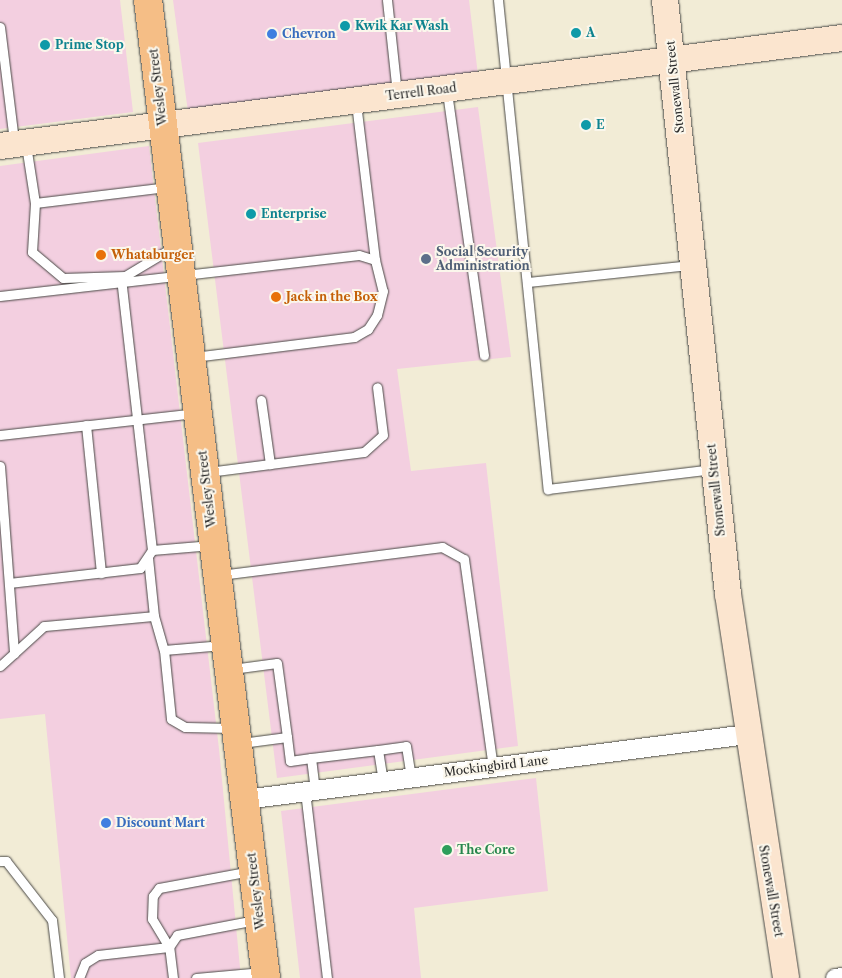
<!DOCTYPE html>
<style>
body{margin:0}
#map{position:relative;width:842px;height:978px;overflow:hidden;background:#f2ecd6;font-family:"Libre Caslon Text",serif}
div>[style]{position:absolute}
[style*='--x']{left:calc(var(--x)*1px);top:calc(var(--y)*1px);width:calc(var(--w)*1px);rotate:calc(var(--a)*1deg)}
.built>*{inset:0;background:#f3cfe0}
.roads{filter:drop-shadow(0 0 1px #494845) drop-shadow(0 0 1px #494845)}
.lane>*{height:9px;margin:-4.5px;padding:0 4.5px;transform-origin:4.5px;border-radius:4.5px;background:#fff}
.street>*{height:19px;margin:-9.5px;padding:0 9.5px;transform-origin:9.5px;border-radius:9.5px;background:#fff}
.secondary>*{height:26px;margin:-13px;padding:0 13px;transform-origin:13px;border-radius:13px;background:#fbe5cf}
.primary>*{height:28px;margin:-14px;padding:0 14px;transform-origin:14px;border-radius:14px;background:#f5be86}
.dots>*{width:14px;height:14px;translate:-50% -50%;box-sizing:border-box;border:2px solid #fbf7ec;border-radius:50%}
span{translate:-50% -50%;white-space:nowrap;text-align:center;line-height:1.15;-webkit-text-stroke:4px #fbf7ec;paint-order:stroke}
.culture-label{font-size:12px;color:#0d838f;font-weight:700}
.left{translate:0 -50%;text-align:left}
.shop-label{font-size:12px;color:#366cbe;font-weight:700}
.street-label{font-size:12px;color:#2b2b2b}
.service-label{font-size:12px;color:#4e5e75;font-weight:700}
.food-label{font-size:12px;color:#c56008;font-weight:700}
.leisure-label{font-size:12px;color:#27864d;font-weight:700}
</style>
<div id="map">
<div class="built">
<i style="clip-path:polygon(0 0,120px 0,133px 112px,0 129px)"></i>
<i style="clip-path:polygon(173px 0,469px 0,478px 75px,188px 112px)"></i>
<i style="clip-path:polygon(478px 107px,511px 357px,397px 369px,411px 471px,486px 463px,518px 746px,277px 778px,198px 143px)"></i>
<i style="clip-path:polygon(149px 146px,219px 749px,241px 978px,71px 978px,45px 714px,0 719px,0 166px)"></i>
<i style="clip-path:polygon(536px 778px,548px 891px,414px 908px,421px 978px,300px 978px,281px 811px)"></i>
</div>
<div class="roads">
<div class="lane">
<i style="--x:387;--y:0;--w:95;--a:83.9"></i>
<i style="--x:498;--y:0;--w:492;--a:84.2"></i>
<i style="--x:548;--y:489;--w:166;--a:-6.9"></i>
<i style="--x:0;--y:27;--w:115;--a:83"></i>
<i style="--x:447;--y:92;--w:266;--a:82"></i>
<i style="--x:356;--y:103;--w:158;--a:83.1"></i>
<i style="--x:26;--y:145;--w:59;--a:81.2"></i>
<i style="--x:35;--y:203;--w:134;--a:-6.9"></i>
<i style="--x:35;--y:203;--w:49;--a:93.5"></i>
<i style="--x:32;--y:252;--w:40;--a:40"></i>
<i style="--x:63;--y:278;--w:62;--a:-1.8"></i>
<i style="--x:125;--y:276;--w:58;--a:-31"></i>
<i style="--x:528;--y:282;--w:164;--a:-6"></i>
<i style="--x:0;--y:296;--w:361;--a:-6.5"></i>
<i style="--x:359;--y:255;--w:17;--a:17"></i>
<i style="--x:375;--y:260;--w:32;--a:76"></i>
<i style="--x:383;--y:291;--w:25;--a:104"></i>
<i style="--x:377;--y:315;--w:17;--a:123"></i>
<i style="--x:368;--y:329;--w:16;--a:150"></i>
<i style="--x:354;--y:337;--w:161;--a:172.9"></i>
<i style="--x:261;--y:400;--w:65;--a:82"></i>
<i style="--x:86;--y:425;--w:149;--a:84.2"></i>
<i style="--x:0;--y:435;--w:196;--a:-6.4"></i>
<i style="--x:0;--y:466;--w:188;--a:85.7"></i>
<i style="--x:208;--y:472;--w:157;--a:-7.3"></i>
<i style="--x:364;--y:452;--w:25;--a:-42"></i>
<i style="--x:383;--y:435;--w:48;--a:-97.1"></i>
<i style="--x:152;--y:550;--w:60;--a:-4.8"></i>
<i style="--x:148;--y:558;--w:58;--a:84.1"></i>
<i style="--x:154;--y:616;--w:35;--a:74"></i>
<i style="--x:164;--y:650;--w:59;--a:-4.8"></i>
<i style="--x:220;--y:575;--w:224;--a:-7.2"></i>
<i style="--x:442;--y:547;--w:25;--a:29"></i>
<i style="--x:464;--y:559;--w:210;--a:82.1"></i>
<i style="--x:9;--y:583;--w:132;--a:-6.5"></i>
<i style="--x:140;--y:568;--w:22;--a:-56"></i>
<i style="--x:152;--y:550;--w:267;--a:-96.5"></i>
<i style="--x:164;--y:650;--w:69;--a:84.2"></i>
<i style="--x:171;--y:719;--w:16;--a:30"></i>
<i style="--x:185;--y:727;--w:48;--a:1.2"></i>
<i style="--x:0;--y:666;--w:59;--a:-42.3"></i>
<i style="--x:44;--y:626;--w:110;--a:-5.2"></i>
<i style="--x:232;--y:669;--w:45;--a:-7.6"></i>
<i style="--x:277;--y:663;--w:75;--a:82.3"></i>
<i style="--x:287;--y:737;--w:46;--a:172.6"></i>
<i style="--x:287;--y:737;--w:24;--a:83"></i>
<i style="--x:290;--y:761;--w:21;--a:-8"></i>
<i style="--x:311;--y:758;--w:32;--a:83"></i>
<i style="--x:378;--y:750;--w:28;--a:-8"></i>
<i style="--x:406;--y:746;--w:31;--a:81"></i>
<i style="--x:311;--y:758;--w:67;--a:-6.8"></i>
<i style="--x:378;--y:750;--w:31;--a:81"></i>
<i style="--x:305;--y:791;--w:188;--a:83.3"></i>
<i style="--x:0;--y:861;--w:6;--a:0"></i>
<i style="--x:6;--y:861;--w:75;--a:52.1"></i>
<i style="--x:52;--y:920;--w:58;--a:83.1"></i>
<i style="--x:169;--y:947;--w:33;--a:-121"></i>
<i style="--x:152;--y:919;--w:23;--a:-88"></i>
<i style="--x:153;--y:896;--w:10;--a:-53"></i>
<i style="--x:159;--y:888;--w:94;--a:-10.5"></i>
<i style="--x:79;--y:978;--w:16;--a:-68"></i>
<i style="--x:85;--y:963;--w:15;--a:-32"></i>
<i style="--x:98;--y:955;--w:71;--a:-6.4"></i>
<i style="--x:173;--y:978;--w:31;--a:-97"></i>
<i style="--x:169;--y:947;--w:14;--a:-56"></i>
<i style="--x:177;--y:935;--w:80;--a:-10.8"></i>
<i style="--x:196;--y:978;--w:67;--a:-5.1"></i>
</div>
<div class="street">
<i style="--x:245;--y:799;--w:506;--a:-7.38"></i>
<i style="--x:835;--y:978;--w:7;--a:-8"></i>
</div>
<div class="secondary">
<i style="--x:665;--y:0;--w:597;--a:83.95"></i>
<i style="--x:728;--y:594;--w:388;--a:81.4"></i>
<i style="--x:0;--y:146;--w:849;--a:-7.31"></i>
</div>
<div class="primary">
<i style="--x:148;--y:0;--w:985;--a:83.12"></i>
</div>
</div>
<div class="dots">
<i style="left:345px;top:26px;background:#0f9aa8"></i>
<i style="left:576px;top:33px;background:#0f9aa8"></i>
<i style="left:272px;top:34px;background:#3f7fe0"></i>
<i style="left:45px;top:45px;background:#0f9aa8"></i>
<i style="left:586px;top:125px;background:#0f9aa8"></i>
<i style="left:251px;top:214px;background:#0f9aa8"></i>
<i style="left:101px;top:255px;background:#e8710a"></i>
<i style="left:426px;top:259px;background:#5c6f8a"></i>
<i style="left:276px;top:297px;background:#e8710a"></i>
<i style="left:106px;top:823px;background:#3f7fe0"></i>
<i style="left:447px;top:850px;background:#2e9e5b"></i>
</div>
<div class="culture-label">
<span class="left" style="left:355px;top:26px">Kwik Kar Wash</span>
<span class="left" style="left:586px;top:33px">A</span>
<span class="left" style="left:55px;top:45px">Prime Stop</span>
<span class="left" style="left:596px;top:125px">E</span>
<span class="left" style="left:261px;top:214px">Enterprise</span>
</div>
<div class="shop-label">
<span class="left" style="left:282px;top:34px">Chevron</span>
<span class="left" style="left:116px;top:823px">Discount Mart</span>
</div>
<div class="street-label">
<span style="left:158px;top:87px;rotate:-97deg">Wesley Street</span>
<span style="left:675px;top:87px;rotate:-96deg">Stonewall Street</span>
<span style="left:421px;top:92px;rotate:-7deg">Terrell Road</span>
<span style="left:207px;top:489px;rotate:-97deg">Wesley Street</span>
<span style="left:716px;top:490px;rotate:-96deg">Stonewall Street</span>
<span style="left:496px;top:766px;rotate:-7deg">Mockingbird Lane</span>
<span style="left:256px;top:891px;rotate:-97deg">Wesley Street</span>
<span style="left:771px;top:891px;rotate:80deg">Stonewall Street</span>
</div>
<div class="service-label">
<span class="left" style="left:436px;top:259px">Social Security<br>Administration</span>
</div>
<div class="food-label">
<span class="left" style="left:111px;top:255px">Whataburger</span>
<span class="left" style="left:286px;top:297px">Jack in the Box</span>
</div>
<div class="leisure-label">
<span class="left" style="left:457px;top:850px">The Core</span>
</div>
</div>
